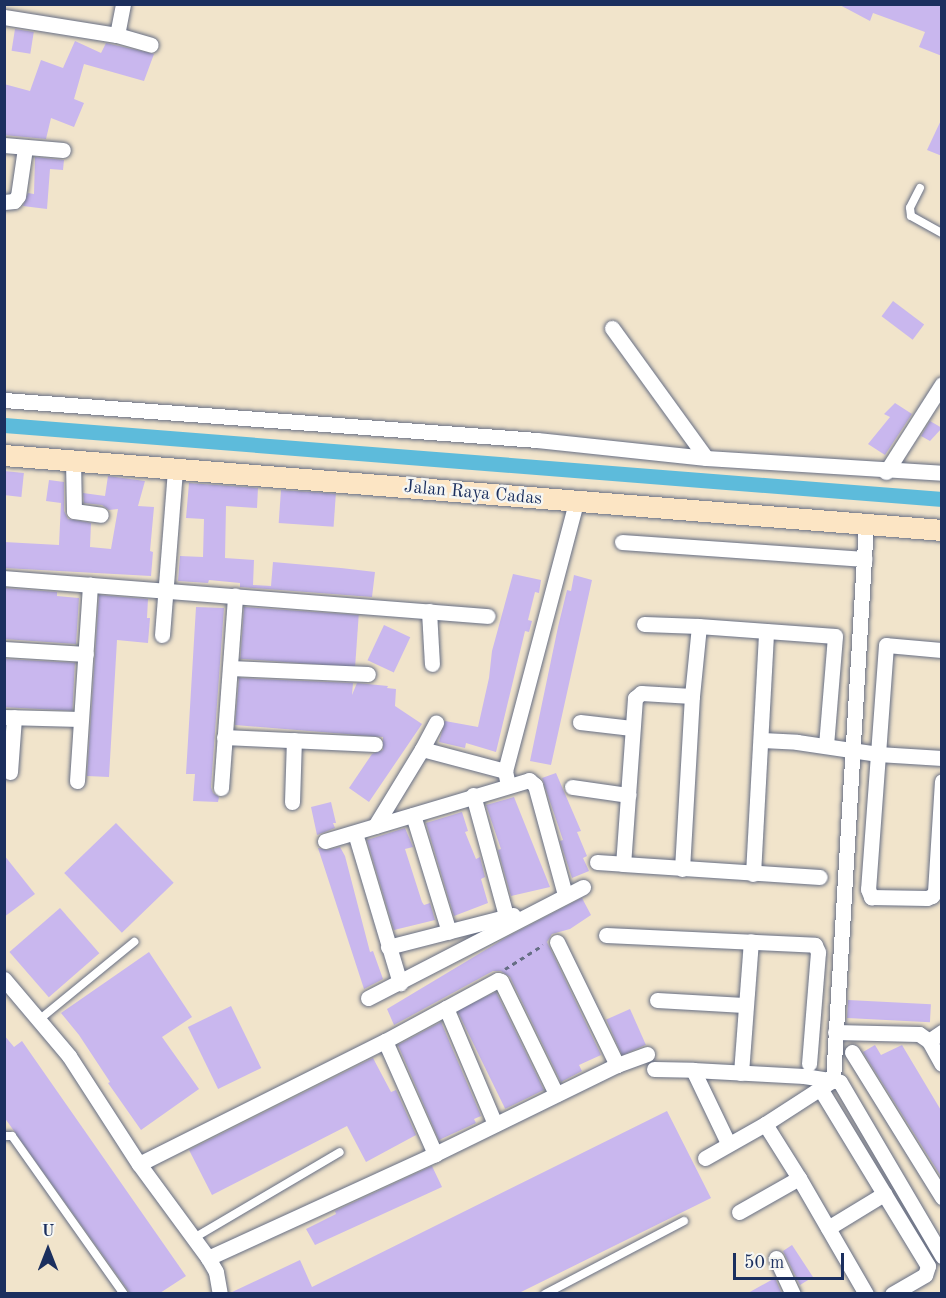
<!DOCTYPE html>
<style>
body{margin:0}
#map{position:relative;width:946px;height:1298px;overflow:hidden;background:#f1e4cb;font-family:"Old Standard TT",serif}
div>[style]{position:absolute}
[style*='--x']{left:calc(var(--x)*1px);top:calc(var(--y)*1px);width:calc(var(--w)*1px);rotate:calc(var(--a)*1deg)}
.canal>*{height:15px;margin:-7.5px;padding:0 7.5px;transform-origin:7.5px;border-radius:7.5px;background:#5dbbdb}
.building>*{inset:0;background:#c9b7ee;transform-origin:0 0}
.path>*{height:3px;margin-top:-1.5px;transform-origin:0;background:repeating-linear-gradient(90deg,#666e84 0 4.5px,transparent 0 9px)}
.roads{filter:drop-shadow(0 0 2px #666e84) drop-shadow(0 0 2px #666e84)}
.lane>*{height:8px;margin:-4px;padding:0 4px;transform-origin:4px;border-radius:4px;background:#fff}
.street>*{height:15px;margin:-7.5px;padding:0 7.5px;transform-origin:7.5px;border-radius:7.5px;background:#fff}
.secondary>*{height:21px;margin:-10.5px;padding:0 10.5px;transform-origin:10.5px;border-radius:10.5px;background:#fce5c4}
span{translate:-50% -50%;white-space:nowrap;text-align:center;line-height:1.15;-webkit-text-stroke:5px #f6f6f2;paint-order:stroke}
.street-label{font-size:18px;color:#1b2f5e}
.frame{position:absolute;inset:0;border:6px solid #1b2f5e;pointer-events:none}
.north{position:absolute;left:18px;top:1220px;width:60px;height:60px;-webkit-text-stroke:4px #f6f6f2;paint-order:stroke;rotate:0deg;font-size:16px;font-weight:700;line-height:24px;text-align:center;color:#1b2f5e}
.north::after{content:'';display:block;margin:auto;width:21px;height:27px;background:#1b2f5e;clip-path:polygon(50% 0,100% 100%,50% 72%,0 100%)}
.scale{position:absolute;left:733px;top:1253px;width:111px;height:27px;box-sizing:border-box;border:3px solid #1b2f5e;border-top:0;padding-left:8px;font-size:18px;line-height:21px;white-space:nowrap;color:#1b2f5e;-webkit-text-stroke:4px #f6f6f2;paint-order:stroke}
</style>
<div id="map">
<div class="canal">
<i style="--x:4;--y:425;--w:941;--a:4.51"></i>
</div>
<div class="building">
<i style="clip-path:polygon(838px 4px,942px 4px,942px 56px,919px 47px,925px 32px,873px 13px,870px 21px)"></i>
<i style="left:15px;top:29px;width:19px;height:22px;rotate:9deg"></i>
<i style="clip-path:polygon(75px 41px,101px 53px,106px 43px,154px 54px,144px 81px,84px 64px,74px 99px,84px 103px,74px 127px,51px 118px,46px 139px,4px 135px,4px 84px,30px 91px,41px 60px,63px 68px)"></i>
<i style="clip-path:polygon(942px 118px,942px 156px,927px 150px)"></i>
<i style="clip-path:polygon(35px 157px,64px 160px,63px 170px,50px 169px,47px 209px,23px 206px,28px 193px,34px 194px)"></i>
<i style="left:893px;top:301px;width:39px;height:19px;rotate:37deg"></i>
<i style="clip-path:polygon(895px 403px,912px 414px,885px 455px,868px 444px,890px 417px,884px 414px)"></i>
<i style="clip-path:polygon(930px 421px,942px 428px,930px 441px,921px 436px)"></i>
<i style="left:4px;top:471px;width:20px;height:24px;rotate:6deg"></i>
<i style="clip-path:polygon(108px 476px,145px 481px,138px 506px,154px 507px,150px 551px,153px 552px,151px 576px,4px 568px,4px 542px,59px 545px,61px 503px,46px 501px,49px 480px,64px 482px,64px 511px,68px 519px,91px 523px,90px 547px,111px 549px,118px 509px,109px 510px,102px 505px,84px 503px,83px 493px,105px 496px)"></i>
<i style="clip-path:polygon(189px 483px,258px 488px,257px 508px,226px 506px,225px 558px,254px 560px,253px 585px,271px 586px,273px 562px,341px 568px,375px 572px,372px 597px,240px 587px,240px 583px,209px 580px,208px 583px,178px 581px,180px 556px,203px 557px,204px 519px,186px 518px)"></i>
<i style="left:281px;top:490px;width:55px;height:33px;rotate:4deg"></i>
<i style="clip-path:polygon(513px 574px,541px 580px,539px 593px,535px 592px,528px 620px,532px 621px,529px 632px,525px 631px,496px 752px,466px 743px,465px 748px,439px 742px,445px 721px,478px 727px,489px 678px,492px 651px)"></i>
<i style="clip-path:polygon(574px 575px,592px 580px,551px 765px,530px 761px,558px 627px,567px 590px,571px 591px)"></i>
<i style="clip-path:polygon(4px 588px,57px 592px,57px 596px,79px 598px,76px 644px,4px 639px)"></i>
<i style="clip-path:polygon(99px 595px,148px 599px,147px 618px,150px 618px,148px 643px,117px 640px,109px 777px,87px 776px)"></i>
<i style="clip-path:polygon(196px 607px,224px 608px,211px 787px,213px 793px,219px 797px,218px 802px,193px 801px,195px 774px,186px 774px)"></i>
<i style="left:244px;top:607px;width:115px;height:52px;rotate:4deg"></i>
<i style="left:384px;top:625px;width:29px;height:39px;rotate:25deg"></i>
<i style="left:4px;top:659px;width:71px;height:48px;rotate:3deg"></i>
<i style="clip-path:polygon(239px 678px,353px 683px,352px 695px,357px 683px,388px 686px,387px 688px,396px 689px,395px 706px,422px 724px,369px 802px,349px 788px,372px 754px,383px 750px,383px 737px,235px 725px)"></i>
<i style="clip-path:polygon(556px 773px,581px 831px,577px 832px,587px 856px,583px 858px,589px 871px,572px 878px,560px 841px,563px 840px,542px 778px)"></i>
<i style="clip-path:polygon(514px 797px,550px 887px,511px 896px,498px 850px,501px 849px,486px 805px)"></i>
<i style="clip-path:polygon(331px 802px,336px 823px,333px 823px,335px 828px,317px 835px,311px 807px)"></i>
<i style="clip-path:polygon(462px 812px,468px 831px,465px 832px,476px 859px,480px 857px,485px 877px,481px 879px,488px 903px,454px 916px,426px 823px)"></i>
<i style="left:116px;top:823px;width:83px;height:72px;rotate:46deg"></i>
<i style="clip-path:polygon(405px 828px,413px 847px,405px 849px,422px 902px,424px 905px,430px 903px,435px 920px,394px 930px,367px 840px)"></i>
<i style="clip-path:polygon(340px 847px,345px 856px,370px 952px,373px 951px,383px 979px,364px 989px,318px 848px,327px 850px)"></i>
<i style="clip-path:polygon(4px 855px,35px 894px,4px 917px)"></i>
<i style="clip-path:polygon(582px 898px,591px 915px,570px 929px,552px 934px,547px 942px,601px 1055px,579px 1065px,582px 1071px,561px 1082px,510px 977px,501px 971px,493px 971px,394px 1025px,387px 1009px,507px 937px)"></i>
<i style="left:60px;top:908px;width:60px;height:67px;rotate:49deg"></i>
<i style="clip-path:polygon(149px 952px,192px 1017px,162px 1037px,199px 1089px,141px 1130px,108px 1083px,110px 1082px,79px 1035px,61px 1013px)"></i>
<i style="left:496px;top:992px;width:109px;height:43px;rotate:64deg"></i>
<i style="left:848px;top:1000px;width:83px;height:18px;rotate:3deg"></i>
<i style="left:231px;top:1006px;width:69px;height:48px;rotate:64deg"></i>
<i style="left:630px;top:1009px;width:39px;height:26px;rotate:66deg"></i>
<i style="clip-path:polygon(441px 1022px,481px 1116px,474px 1119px,476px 1123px,439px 1140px,398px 1045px)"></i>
<i style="clip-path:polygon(4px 1035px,14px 1047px,22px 1041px,186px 1276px,160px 1293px,130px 1293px,4px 1117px)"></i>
<i style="clip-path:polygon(875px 1045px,881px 1055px,902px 1045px,942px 1112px,942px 1178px,863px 1052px)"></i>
<i style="clip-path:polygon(373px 1058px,391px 1092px,396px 1090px,416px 1135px,366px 1162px,347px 1126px,212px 1195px,189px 1150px)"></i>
<i style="clip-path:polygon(667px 1111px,711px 1198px,519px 1293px,230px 1293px,300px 1260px,312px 1287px)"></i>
<i style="clip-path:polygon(432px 1166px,442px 1187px,315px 1245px,306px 1229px,336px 1214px,335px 1211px)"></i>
<i style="clip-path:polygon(792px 1245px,813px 1277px,800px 1285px,783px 1251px)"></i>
<i style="clip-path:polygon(775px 1278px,781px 1292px,779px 1293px,748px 1293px)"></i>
</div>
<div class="path">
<i style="--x:505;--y:969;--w:45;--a:-32.3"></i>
</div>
<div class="roads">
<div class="lane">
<i style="--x:920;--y:188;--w:22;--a:117"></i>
<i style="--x:910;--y:208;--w:8;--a:83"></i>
<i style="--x:911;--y:216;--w:35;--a:29"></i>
<i style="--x:40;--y:1019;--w:122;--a:-39.3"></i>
<i style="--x:4;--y:1136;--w:8;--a:0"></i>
<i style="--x:12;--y:1136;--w:194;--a:54.7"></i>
<i style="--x:194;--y:1238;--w:169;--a:-30.5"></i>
<i style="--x:545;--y:1294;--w:157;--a:-27.7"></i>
</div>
<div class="street">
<i style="--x:4;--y:17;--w:114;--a:9.1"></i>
<i style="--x:117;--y:35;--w:35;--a:16"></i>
<i style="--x:117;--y:35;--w:32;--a:-79"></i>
<i style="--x:4;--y:145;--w:59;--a:4.8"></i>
<i style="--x:4;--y:202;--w:10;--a:-6"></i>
<i style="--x:14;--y:201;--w:6;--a:-51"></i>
<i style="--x:18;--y:196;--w:49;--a:-81.7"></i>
<i style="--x:612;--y:328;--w:160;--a:54.1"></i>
<i style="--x:4;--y:400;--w:534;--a:4.29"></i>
<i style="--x:537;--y:440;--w:170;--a:6.1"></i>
<i style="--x:706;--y:458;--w:236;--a:3.6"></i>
<i style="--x:73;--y:460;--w:51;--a:88.9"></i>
<i style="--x:74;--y:511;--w:27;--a:8"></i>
<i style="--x:886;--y:472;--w:104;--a:-57.5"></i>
<i style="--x:622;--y:542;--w:243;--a:4"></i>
<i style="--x:4;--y:578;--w:485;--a:4.5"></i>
<i style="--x:429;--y:611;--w:53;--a:86.8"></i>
<i style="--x:644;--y:624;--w:55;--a:2.1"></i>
<i style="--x:162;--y:635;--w:168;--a:-85.5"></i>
<i style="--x:4;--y:649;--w:82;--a:3.5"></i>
<i style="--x:942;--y:650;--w:56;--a:-174.9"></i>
<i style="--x:886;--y:645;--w:245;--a:94.2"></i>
<i style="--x:868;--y:889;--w:9;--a:69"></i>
<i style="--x:871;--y:897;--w:56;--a:1"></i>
<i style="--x:927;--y:898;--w:5;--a:-22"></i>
<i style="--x:932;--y:896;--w:5;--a:-53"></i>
<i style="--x:935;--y:892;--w:111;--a:-86.4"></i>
<i style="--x:230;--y:668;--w:138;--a:2.5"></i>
<i style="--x:692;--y:696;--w:51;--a:-176.6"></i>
<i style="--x:641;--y:693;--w:8;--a:140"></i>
<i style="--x:635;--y:698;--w:166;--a:94.1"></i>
<i style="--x:623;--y:864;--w:197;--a:3.8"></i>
<i style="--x:4;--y:717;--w:76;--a:1.5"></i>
<i style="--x:580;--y:722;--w:52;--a:6.6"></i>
<i style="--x:224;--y:737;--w:151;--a:2.7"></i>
<i style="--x:762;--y:740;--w:35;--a:3"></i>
<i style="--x:797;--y:742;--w:82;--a:8.4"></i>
<i style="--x:878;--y:754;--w:64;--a:3.6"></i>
<i style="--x:422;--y:749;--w:30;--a:-62"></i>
<i style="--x:10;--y:772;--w:55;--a:-85.8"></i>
<i style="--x:77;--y:781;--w:197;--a:-86.2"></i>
<i style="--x:508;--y:785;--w:14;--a:-102"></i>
<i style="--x:505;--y:771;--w:278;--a:-75.2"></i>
<i style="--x:572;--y:787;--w:57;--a:8.1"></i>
<i style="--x:221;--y:788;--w:193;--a:-85.8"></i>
<i style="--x:473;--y:795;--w:125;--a:74.7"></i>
<i style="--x:292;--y:802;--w:62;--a:-88.2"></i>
<i style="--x:413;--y:815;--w:122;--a:72.9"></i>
<i style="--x:375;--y:826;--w:90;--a:-58.6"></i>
<i style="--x:422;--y:749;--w:86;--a:14.8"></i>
<i style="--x:355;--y:833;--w:157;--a:73.3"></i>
<i style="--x:325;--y:841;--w:213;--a:-16.6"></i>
<i style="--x:529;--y:780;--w:8;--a:40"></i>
<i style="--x:535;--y:785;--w:114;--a:74.7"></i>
<i style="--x:597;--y:862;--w:26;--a:4"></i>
<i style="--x:682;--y:869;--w:173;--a:-86.7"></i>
<i style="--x:692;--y:696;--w:70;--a:-84.3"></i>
<i style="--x:699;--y:626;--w:136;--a:4.2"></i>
<i style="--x:835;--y:636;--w:109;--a:94.7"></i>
<i style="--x:753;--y:874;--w:243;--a:-86.9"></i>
<i style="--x:606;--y:935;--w:209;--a:2.7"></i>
<i style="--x:815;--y:945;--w:8;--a:67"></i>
<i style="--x:818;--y:952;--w:112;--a:94.6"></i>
<i style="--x:557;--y:942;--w:137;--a:64"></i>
<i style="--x:388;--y:947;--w:129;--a:-14.4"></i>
<i style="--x:4;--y:979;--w:101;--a:49.8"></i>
<i style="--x:69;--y:1056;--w:129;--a:57.1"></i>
<i style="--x:139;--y:1164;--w:117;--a:53.7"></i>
<i style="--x:208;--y:1258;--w:16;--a:60"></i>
<i style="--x:216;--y:1272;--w:22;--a:80"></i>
<i style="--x:368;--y:998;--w:242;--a:-27.3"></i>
<i style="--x:657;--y:1000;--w:87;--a:3.3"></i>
<i style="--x:446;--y:1008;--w:126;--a:67.1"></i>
<i style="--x:835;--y:1032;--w:84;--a:1.4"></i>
<i style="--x:919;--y:1034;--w:12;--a:35"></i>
<i style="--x:929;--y:1041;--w:16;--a:-35"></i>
<i style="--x:385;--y:1041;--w:124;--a:66.1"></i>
<i style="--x:929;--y:1041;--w:26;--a:61"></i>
<i style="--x:852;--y:1052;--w:171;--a:58.2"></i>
<i style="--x:654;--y:1069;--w:39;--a:1"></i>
<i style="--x:693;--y:1070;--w:81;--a:64.4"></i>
<i style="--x:693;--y:1070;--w:111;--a:3.1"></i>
<i style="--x:804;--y:1076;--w:36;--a:9"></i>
<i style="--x:840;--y:1082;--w:202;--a:59.6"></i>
<i style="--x:741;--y:1073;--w:132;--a:-85.7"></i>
<i style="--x:821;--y:1090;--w:206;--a:58.7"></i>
<i style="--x:928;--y:1266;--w:9;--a:108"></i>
<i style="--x:925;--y:1275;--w:38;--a:150"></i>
<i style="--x:765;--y:1124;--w:64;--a:57.8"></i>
<i style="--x:799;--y:1178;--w:134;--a:60"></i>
<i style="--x:705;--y:1158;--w:69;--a:-29.5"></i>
<i style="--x:765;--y:1124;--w:81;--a:-32.9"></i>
<i style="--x:833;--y:1080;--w:557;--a:-86.6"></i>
<i style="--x:139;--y:1164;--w:275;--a:-26.6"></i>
<i style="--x:385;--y:1041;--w:128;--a:-28.4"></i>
<i style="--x:498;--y:980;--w:3;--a:18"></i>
<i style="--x:501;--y:981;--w:126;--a:64"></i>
<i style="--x:739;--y:1212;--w:69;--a:-29.5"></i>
<i style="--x:828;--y:1228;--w:66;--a:-31.3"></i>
<i style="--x:208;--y:1258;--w:250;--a:-24.6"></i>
<i style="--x:435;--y:1154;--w:203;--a:-26.1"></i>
<i style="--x:617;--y:1065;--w:32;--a:-20"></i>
<i style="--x:776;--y:1258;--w:40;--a:65"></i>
</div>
<div class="secondary">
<i style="--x:4;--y:455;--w:941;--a:4.57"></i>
</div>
</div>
<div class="street-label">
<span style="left:473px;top:493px;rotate:5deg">Jalan Raya Cadas</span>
</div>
<div class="frame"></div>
<div class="north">U</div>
<div class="scale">50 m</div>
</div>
